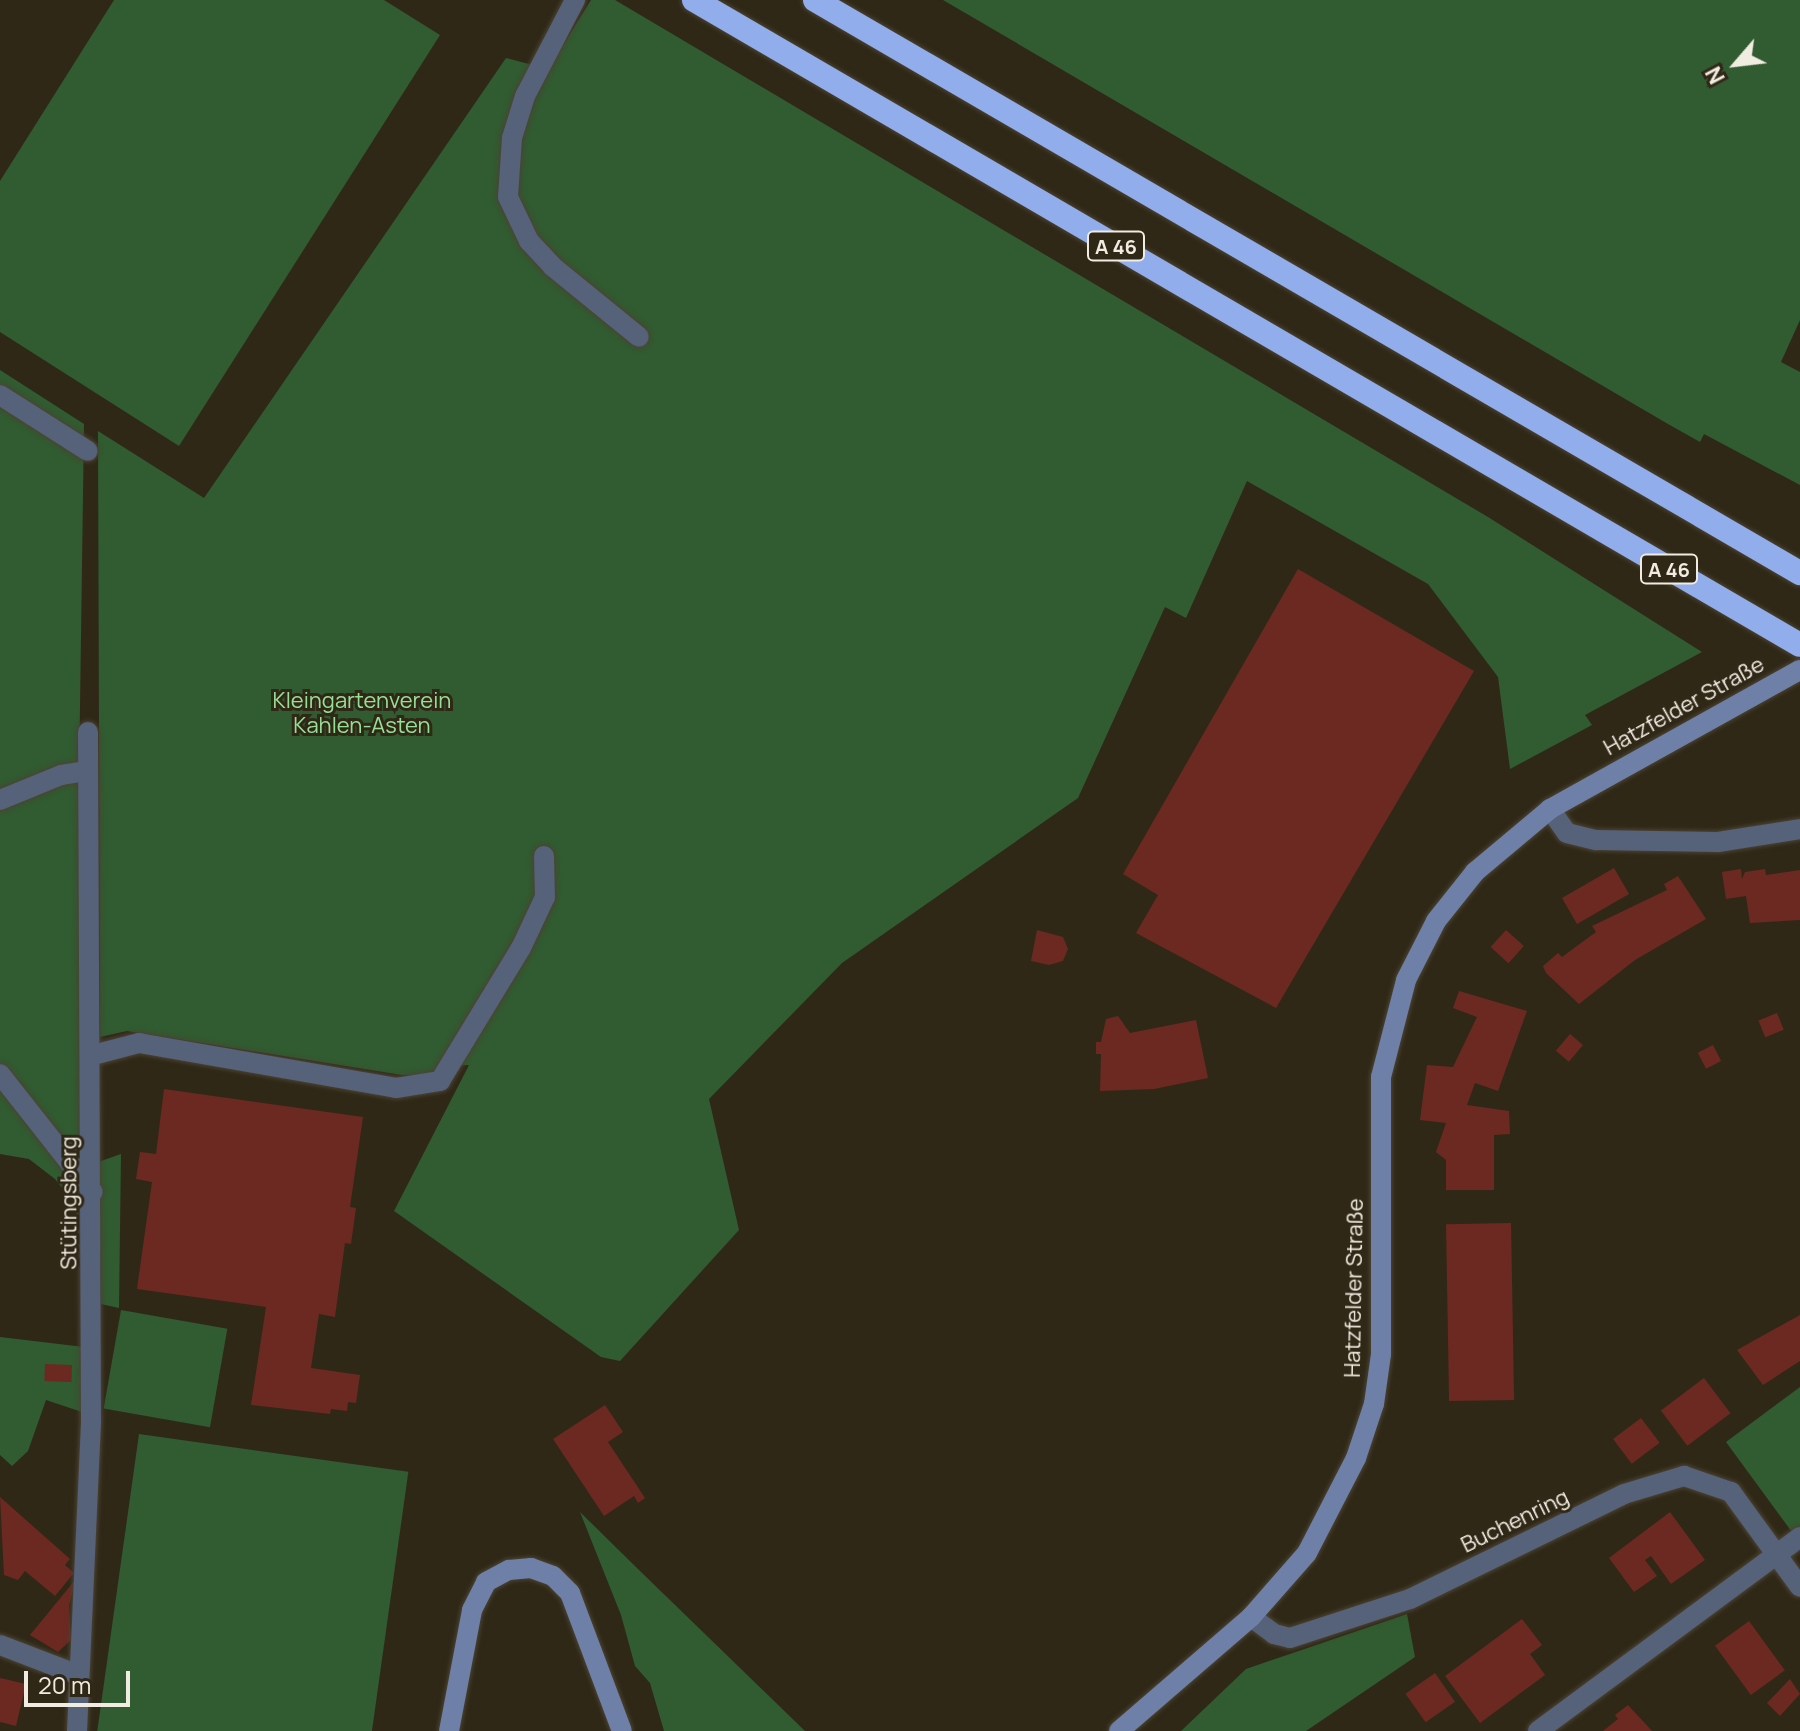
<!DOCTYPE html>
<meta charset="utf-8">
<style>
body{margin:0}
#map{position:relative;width:1800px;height:1731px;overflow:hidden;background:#302817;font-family:Manrope,sans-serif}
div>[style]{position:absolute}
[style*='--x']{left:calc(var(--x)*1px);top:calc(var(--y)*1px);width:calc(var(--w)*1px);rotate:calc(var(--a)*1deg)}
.green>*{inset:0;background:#315b31;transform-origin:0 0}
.building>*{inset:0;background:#6b2921;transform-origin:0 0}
.roads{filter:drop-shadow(0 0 2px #4b4333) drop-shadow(0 0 2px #4b4333)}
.service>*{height:20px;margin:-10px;padding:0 10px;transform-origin:10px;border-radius:10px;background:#56617a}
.minor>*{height:20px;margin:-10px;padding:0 10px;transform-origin:10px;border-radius:10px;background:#56617a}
.secondary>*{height:20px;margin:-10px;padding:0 10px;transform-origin:10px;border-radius:10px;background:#6e80a8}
.motorway>*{height:24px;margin:-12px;padding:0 12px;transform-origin:12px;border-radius:12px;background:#92adeb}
span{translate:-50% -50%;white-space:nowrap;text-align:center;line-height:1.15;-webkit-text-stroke:6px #302817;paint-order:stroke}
.shield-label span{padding:2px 6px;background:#302817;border:2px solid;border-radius:6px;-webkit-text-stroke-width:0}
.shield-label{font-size:20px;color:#f1ece1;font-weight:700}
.park-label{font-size:22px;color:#96e096}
.street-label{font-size:22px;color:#f1ece1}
.north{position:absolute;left:1696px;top:24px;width:80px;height:80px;-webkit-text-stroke:6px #302817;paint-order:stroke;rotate:242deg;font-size:22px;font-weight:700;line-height:32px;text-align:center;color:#f1ece1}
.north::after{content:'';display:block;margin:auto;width:28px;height:36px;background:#f1ece1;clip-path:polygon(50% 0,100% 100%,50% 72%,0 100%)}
.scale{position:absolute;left:24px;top:1671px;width:106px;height:36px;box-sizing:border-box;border:4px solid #f1ece1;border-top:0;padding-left:10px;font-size:24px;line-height:28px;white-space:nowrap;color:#f1ece1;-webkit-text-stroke:6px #302817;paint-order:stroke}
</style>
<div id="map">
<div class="green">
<i style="clip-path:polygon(114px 0,384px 0,440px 35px,179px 446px,0 332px,0 181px)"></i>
<i style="clip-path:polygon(591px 0,615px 0,1488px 517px,1702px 652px,1585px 715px,1592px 725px,1510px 769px,1498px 677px,1428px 584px,1247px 481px,1186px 618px,1165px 607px,1078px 798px,842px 963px,709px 1099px,739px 1230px,620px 1361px,601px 1357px,394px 1211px,469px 1065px,444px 1066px,424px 1076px,402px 1075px,127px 1031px,100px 1037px,98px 431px,204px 498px,506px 58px,548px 69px)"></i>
<i style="clip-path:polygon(943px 0,1800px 0,1800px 320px,1781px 362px,1800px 372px,1800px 485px,1704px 434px,1700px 442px,1668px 424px)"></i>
<i style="clip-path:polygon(0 370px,84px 424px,79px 778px,84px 1167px,121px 1154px,119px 1308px,101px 1304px,101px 1253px,79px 1253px,76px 1206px,55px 1179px,29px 1159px,0 1154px)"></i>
<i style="left:121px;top:1310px;width:108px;height:100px;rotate:10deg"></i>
<i style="clip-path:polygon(0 1337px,84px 1347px,85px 1413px,46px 1400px,28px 1451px,12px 1466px,0 1455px)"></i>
<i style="clip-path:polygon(1800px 1387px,1800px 1543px,1726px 1442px)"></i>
<i style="left:139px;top:1434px;width:272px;height:300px;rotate:8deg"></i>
<i style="clip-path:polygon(580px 1512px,639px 1570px,805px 1731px,664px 1731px,650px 1683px,635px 1666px,621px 1615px)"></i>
<i style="clip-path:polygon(1407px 1614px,1415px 1657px,1306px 1731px,1181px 1731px,1246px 1669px)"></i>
</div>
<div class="building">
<i style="clip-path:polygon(1298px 569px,1474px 671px,1276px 1008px,1136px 933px,1158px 895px,1123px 874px)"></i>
<i style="left:1614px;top:868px;width:30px;height:60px;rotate:60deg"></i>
<i style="clip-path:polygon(1741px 869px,1742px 879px,1745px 872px,1765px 869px,1766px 875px,1800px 870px,1800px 920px,1750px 923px,1746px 896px,1726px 899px,1722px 872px)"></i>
<i style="clip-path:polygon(1678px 876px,1706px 919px,1635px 960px,1579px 1004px,1546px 973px,1543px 966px,1558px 953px,1562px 957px,1596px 932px,1592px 926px,1667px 890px,1664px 884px)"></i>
<i style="clip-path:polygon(1037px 930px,1063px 937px,1068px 949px,1063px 961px,1049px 965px,1031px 961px)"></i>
<i style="left:1506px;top:930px;width:24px;height:23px;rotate:42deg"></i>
<i style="clip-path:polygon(1459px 991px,1527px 1011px,1498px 1091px,1475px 1083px,1467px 1105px,1509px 1111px,1510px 1134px,1494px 1135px,1494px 1190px,1446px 1190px,1446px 1160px,1436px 1152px,1446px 1123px,1420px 1120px,1427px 1065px,1453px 1067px,1477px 1017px,1453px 1008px)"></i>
<i style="left:1777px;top:1013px;width:18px;height:20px;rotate:68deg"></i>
<i style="clip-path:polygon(1118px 1016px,1130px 1033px,1196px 1020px,1208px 1078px,1154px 1089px,1100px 1091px,1101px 1054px,1096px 1054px,1096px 1042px,1101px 1042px,1106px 1019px)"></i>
<i style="left:1570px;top:1034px;width:17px;height:22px;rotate:40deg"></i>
<i style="left:1713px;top:1045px;width:18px;height:17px;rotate:63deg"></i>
<i style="clip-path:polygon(164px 1089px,363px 1117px,350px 1207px,356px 1208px,351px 1244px,345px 1243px,335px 1317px,319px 1314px,311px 1368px,360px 1375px,356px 1403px,348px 1402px,347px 1411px,331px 1409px,330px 1414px,251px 1405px,266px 1307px,137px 1289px,152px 1182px,136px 1179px,140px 1152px,156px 1154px)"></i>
<i style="left:1511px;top:1223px;width:177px;height:65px;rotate:89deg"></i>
<i style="clip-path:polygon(1800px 1315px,1800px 1361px,1763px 1385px,1737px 1350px)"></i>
<i style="left:45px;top:1364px;width:27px;height:17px;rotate:2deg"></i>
<i style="left:1704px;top:1378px;width:44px;height:54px;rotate:53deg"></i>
<i style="clip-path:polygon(605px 1405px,623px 1432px,608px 1442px,645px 1498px,638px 1503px,634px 1496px,604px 1516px,553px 1439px)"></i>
<i style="left:1641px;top:1418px;width:31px;height:35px;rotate:53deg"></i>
<i style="clip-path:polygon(0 1497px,70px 1559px,65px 1565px,74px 1573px,55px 1596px,25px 1571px,18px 1580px,4px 1575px)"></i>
<i style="clip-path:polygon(1670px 1512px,1705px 1560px,1671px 1584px,1651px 1556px,1645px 1560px,1657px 1576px,1634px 1592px,1609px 1558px)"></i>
<i style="clip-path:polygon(76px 1579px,69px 1605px,71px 1640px,58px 1652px,30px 1635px)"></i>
<i style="clip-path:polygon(1522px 1619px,1542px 1645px,1530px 1654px,1545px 1675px,1480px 1723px,1445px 1676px)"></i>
<i style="left:1749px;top:1621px;width:61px;height:42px;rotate:54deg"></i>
<i style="left:1435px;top:1673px;width:35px;height:36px;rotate:55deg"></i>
<i style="clip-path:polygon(0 1678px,26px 1684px,16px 1726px,0 1722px)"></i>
<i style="clip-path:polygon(1790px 1679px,1800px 1694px,1780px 1716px,1767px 1703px)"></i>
<i style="clip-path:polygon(1628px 1705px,1652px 1731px,1603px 1731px,1618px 1719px,1615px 1715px)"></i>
</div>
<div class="roads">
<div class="service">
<i style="--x:575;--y:0;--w:108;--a:117.5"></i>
<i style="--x:525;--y:96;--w:44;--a:107.2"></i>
<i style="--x:512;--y:138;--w:59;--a:93.9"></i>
<i style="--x:508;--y:197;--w:49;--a:64.5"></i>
<i style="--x:529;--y:241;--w:34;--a:47"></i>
<i style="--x:552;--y:266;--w:112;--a:39.2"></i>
<i style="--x:0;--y:395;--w:104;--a:32.5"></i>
<i style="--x:0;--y:800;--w:66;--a:-22.3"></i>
<i style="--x:61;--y:775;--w:26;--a:-9"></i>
<i style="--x:93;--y:1055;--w:48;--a:-14.6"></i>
<i style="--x:139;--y:1043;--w:261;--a:9.9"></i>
<i style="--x:396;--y:1088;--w:45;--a:-9"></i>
<i style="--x:440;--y:1081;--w:156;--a:-58.7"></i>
<i style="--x:521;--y:948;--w:56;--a:-64.8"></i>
<i style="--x:545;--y:897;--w:41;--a:-91.4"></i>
<i style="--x:0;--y:1074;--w:150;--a:51.8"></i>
</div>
<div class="minor">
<i style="--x:1550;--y:809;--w:29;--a:55"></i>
<i style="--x:1567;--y:833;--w:30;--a:14"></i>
<i style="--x:1596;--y:840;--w:122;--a:0.9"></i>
<i style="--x:1718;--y:842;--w:83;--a:-9"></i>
<i style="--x:1251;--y:1617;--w:29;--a:36"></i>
<i style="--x:1274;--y:1634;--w:16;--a:14"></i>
<i style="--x:1290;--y:1638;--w:126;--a:-18"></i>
<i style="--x:1410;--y:1599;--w:238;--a:-26.1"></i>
<i style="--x:1624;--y:1494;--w:63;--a:-16.7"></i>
<i style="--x:1684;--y:1476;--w:50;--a:18.8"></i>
<i style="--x:1731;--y:1492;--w:117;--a:54"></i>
<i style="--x:0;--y:1645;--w:84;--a:21"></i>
<i style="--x:77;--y:1731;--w:309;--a:-87.4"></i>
<i style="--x:91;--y:1422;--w:690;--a:-90.25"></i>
<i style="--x:1538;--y:1731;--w:326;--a:-36.5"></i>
</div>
<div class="secondary">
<i style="--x:449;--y:1731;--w:123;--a:-79.2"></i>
<i style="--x:472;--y:1610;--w:31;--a:-63"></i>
<i style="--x:486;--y:1582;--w:26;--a:-28"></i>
<i style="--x:509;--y:1570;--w:22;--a:-5"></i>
<i style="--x:531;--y:1568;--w:23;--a:20"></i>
<i style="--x:553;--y:1576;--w:24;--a:45"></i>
<i style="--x:570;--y:1593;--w:147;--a:69.4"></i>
<i style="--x:1119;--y:1731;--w:174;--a:-40.8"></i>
<i style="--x:1251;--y:1617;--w:85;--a:-48.8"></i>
<i style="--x:1307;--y:1553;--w:107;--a:-62.7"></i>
<i style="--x:1356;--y:1458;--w:57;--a:-71.6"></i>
<i style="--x:1374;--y:1404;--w:50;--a:-82"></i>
<i style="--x:1381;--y:1354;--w:277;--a:-90"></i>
<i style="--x:1381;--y:1077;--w:100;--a:-75.5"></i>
<i style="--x:1406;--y:980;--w:66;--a:-63"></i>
<i style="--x:1436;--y:921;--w:63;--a:-51.5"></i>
<i style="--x:1475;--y:872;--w:98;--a:-40"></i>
<i style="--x:1550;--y:809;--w:286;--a:-29.1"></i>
</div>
<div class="motorway">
<i style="--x:694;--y:0;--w:1280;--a:30.25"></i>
<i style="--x:815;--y:0;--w:1140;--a:30.19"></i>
</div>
</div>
<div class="shield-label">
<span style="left:1116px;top:246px">A 46</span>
<span style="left:1669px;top:569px">A 46</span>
</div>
<div class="park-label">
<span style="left:362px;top:713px">Kleingartenverein<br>Kahlen-Asten</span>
</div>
<div class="street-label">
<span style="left:1684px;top:706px;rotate:-29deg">Hatzfelder Straße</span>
<span style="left:69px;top:1203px;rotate:-90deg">Stütingsberg</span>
<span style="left:1354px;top:1288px;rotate:-89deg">Hatzfelder Straße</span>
<span style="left:1515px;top:1521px;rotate:-26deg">Buchenring</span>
</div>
<div class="north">N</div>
<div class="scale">20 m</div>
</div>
